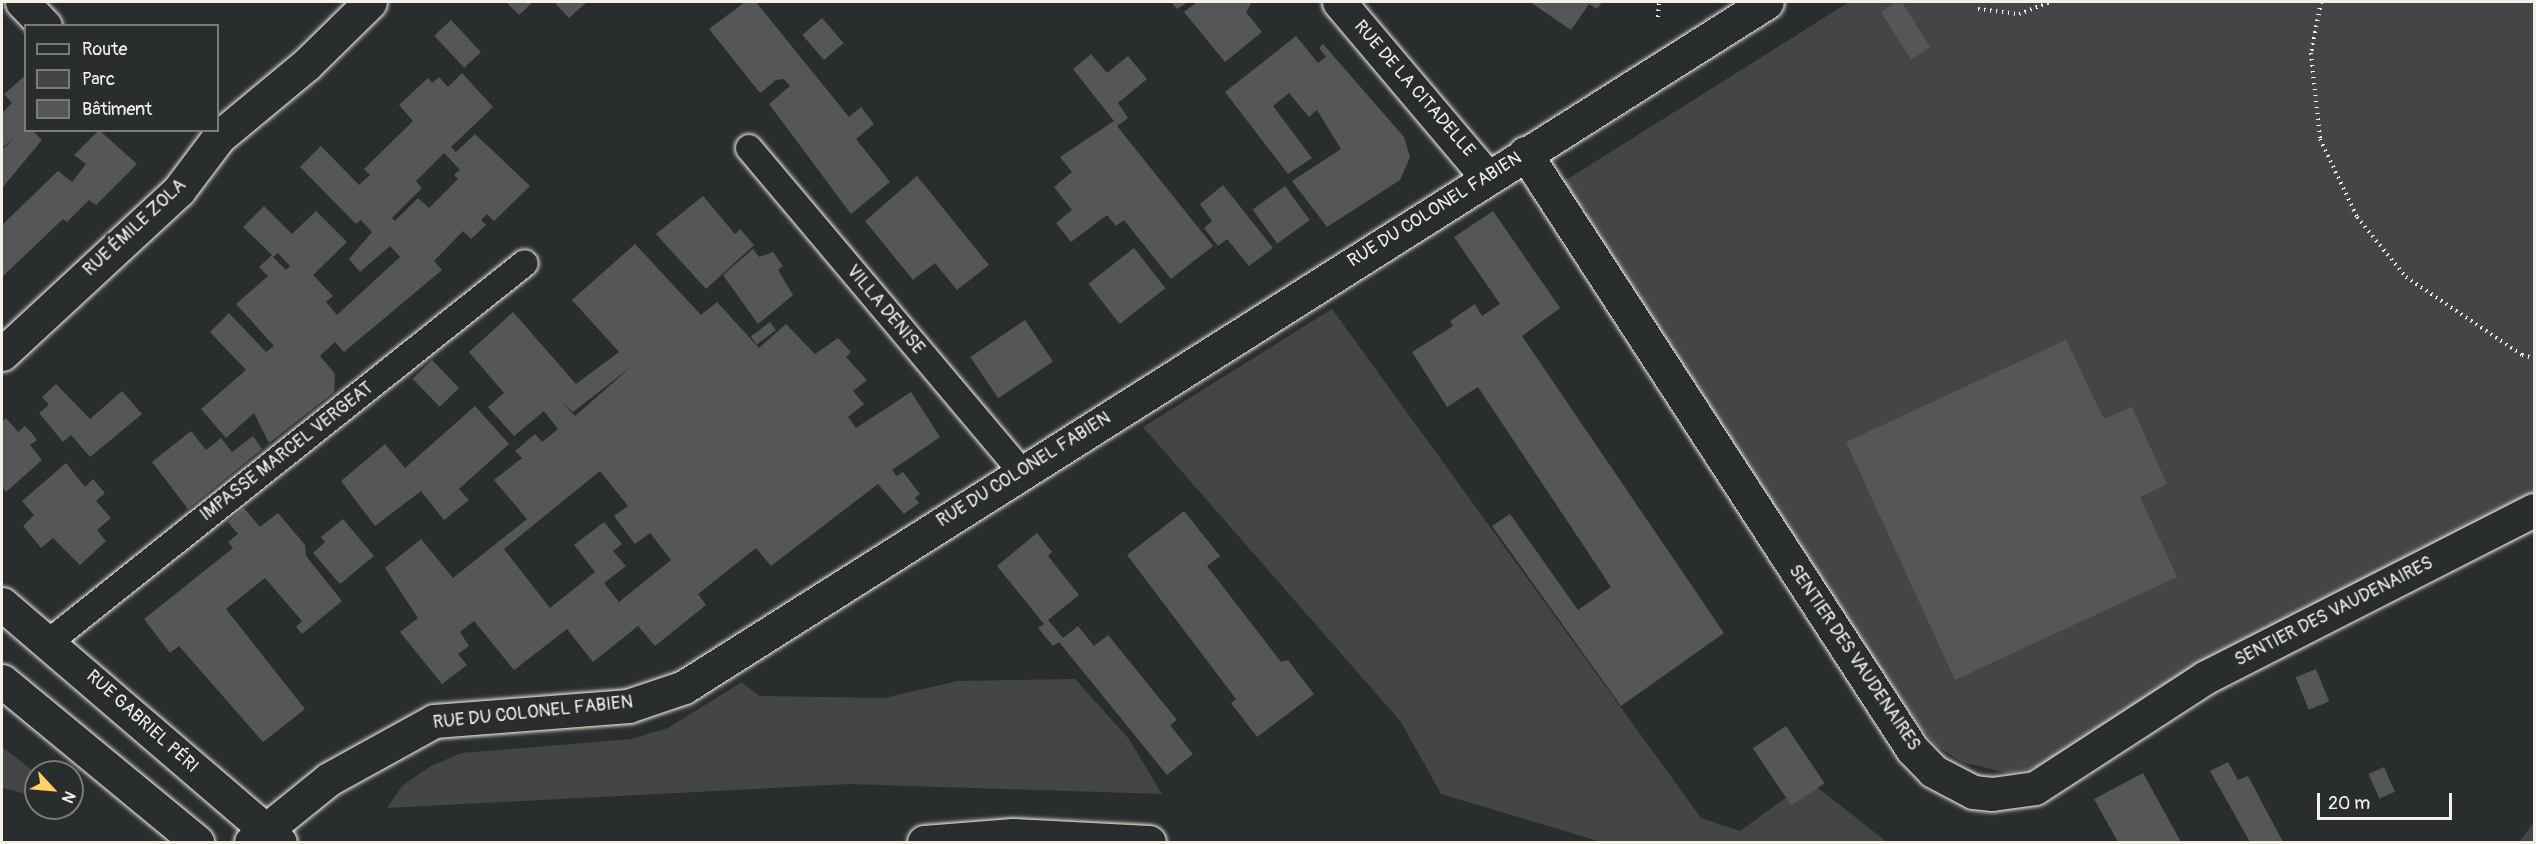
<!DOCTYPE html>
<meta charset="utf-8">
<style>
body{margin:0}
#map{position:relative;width:2536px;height:844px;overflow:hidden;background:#2a2d2e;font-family:Pangolin,sans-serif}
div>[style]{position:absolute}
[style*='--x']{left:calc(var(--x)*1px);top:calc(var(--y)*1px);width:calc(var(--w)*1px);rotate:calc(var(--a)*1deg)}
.green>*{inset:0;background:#444645}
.building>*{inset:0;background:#555756;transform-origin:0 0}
.path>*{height:4px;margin-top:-2px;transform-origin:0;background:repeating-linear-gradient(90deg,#f4f1e8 0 1.5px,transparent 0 6px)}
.roads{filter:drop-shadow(0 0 2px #f4f1e8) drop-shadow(0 0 2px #f4f1e8)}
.service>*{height:26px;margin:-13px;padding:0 13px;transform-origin:13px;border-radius:13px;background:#2a2d2e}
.minor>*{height:33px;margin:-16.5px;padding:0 16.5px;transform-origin:16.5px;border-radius:16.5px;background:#2a2d2e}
.tertiary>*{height:33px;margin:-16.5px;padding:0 16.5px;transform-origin:16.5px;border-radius:16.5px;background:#2a2d2e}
.secondary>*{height:33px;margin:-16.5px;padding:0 16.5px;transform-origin:16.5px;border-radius:16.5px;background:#2a2d2e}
.motorway>*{height:33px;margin:-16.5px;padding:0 16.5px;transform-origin:16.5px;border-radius:16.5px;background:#2a2d2e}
span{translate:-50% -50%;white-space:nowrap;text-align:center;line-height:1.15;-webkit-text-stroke:6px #2a2d2e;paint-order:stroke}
.street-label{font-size:18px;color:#f4f1e8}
.frame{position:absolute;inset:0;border:3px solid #f4f1e8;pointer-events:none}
.legend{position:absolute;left:24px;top:24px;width:195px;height:108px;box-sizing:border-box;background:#2a2d2e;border:2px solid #7b7b78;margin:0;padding:8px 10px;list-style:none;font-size:18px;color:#f4f1e8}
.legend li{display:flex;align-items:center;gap:12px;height:30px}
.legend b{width:30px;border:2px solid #7b7b78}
.north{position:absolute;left:24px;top:760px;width:60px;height:60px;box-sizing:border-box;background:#2a2d2e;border:2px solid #7b7b78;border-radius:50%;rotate:116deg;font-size:16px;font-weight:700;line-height:24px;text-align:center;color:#f4f1e8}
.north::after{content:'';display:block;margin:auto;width:21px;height:27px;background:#ffd166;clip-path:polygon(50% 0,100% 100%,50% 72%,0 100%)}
.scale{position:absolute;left:2317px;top:793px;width:135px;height:27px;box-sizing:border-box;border:3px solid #f4f1e8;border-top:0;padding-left:8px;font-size:18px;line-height:21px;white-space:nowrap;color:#f4f1e8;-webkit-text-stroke:4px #2a2d2e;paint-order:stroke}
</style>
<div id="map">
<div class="green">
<i style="clip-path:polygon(1849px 2px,2534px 2px,2534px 497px,2044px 766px,2007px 773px,1962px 762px,1937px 746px,1918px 725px,1579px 217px,1587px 212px,1582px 205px,1574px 210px,1563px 182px)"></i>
<i style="clip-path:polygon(1332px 309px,1701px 818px,1740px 831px,1809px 781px,1887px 842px,1602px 842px,1441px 794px,1401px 722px,1143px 427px)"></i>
<i style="clip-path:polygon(1075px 679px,1129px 739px,1162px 794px,850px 784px,387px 808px,402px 786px,431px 766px,461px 753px,631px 739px,668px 728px,742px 682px,759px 696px,884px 698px,957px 681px)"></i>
<i style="clip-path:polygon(2px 747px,36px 773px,36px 796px,2px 788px)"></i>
<i style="clip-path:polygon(2534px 822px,2534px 842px,2519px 842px)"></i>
</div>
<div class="building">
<i style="clip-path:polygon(506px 2px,533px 2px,519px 15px)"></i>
<i style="clip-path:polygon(554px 2px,587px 2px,569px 18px)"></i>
<i style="clip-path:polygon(745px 2px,756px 2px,849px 117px,861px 107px,874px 124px,856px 139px,890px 182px,851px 214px,769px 104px,790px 86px,784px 79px,776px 80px,760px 93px,709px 29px)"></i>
<i style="clip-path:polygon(1171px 2px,1188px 2px,1177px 9px)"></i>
<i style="clip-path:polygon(1197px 2px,1252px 2px,1246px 12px,1262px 32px,1225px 62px,1184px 12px)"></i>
<i style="clip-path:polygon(1530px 2px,1602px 2px,1597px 9px,1589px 4px,1571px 30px)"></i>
<i style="clip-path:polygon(1896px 2px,1902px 2px,1930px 47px,1911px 60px,1881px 12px)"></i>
<i style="left:822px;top:18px;width:33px;height:26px;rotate:49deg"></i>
<i style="left:451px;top:20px;width:44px;height:23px;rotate:47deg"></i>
<i style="clip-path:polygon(1296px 36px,1318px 63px,1326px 57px,1319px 48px,1323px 44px,1404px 137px,1410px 157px,1400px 180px,1327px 227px,1292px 181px,1341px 149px,1317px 110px,1309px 117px,1289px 93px,1273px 106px,1312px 158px,1288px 174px,1225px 92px)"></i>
<i style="clip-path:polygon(1091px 54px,1107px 73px,1128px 56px,1147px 79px,1118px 103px,1128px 118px,1117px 126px,1213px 246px,1171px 279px,1124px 220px,1116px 226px,1107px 215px,1071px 242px,1056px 223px,1072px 210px,1054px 187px,1072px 172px,1060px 157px,1114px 121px,1073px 69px)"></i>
<i style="clip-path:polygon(evenodd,462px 73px,493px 107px,451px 147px,456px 152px,475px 134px,530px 186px,494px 221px,487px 214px,481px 220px,486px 225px,471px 239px,463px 231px,434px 261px,442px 270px,344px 352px,335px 342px,320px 356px,335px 374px,334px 392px,269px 443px,254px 413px,226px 438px,201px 409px,246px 370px,210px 332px,229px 313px,266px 352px,274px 346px,236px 304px,268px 276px,259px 267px,272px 255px,243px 227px,264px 206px,292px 234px,316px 211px,347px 242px,313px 275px,333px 296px,326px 302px,337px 315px,400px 257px,390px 246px,360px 272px,349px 259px,372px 232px,361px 220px,356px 224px,300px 167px,321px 146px,359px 185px,370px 175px,364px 169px,413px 121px,399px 105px,428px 78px,432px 83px,439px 77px,448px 87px,462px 73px,444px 153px,460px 170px,454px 175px,458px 179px,429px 208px,418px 198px,395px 221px,392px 218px,422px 188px,416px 181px,444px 153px,462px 73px,278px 253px,290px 266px,286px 270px,273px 257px,278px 253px)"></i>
<i style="clip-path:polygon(26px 75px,26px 130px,32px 130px,42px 140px,2px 188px,2px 150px,15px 137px,2px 148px,2px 113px,12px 103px,4px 94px)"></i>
<i style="clip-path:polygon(99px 130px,137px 164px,96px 205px,89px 200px,67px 222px,63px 219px,2px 277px,2px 225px,58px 171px,72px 182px,86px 164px,74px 155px)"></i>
<i style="clip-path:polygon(917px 176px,989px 265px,957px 290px,935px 263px,913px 280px,865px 221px)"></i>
<i style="clip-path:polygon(1223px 185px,1273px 248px,1249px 266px,1227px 239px,1218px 246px,1204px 228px,1212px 221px,1200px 204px)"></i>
<i style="left:1285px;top:186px;width:42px;height:40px;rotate:54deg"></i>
<i style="clip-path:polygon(703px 196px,735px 234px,740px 229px,754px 245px,706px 289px,656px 234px)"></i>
<i style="clip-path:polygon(1493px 211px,1560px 308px,1522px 336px,1724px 633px,1621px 706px,1492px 526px,1510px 514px,1578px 610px,1611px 587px,1478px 387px,1447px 407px,1412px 352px,1453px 326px,1450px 321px,1475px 304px,1482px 316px,1500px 304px,1454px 237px)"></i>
<i style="clip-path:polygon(evenodd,635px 244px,701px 315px,717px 302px,759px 348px,786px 324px,815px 354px,838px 338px,851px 352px,846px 357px,867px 380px,853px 391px,864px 404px,848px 417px,856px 428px,911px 392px,940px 437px,892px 470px,897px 476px,903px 472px,920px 494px,915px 498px,919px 503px,904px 514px,878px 484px,771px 566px,756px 548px,698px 594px,706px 605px,655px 646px,638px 626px,593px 662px,567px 629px,514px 670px,474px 621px,460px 632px,469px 646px,458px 654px,467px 665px,442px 684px,400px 632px,418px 618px,385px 568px,421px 539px,453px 578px,527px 519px,494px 480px,522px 458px,515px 451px,535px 434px,542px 442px,558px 429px,544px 411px,514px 436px,488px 407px,504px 393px,469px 352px,513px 312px,576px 384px,619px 352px,572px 300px,635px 244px,632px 366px,575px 416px,563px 403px,573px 412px,632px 366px,635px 244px,600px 471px,628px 506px,614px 516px,635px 544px,650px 533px,671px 560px,619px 602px,604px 583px,626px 566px,613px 551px,622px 544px,604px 522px,574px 545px,595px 572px,550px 608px,504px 549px,600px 471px)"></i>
<i style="left:1134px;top:248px;width:51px;height:58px;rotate:52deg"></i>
<i style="clip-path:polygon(753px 249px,759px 257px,773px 252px,783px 266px,778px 270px,793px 295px,758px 324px,723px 275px)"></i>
<i style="left:1025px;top:320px;width:50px;height:66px;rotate:56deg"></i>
<i style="left:770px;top:322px;width:10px;height:24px;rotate:53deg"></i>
<i style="clip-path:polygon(2066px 340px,2104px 419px,2132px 407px,2167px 484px,2140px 497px,2177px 577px,1955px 680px,1846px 442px)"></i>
<i style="left:432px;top:360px;width:39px;height:27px;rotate:46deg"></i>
<i style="clip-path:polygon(56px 384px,90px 419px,122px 391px,142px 414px,90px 457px,71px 435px,63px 442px,39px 413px,49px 405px,42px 397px)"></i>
<i style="clip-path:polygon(475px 406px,509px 444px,459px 489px,469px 500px,444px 520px,421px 491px,375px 526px,341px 481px,385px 444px,405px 468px)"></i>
<i style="clip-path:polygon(6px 418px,18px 432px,25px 426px,31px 432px,37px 440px,30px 445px,42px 460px,6px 492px,2px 487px,2px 422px)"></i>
<i style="clip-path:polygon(191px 431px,206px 450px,221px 438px,232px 452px,253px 436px,262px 449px,188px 509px,152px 462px)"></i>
<i style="clip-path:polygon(66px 463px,85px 487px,93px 479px,105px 493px,96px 501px,111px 518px,97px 530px,106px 541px,80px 565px,53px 538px,41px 548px,23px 526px,34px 515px,22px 501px)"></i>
<i style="clip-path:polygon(244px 508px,260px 527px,278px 513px,305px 545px,306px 556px,342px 601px,302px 634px,296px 627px,302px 621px,265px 578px,226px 609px,305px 709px,263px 742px,179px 646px,170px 653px,144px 619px,233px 548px,228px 542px,238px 534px,228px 522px)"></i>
<i style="clip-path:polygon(1184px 511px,1220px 556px,1207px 566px,1281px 662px,1288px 660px,1314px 694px,1257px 737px,1231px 703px,1236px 699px,1127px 555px)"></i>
<i style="clip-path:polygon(343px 519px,374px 556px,340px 584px,313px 553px,325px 542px,321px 537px)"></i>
<i style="clip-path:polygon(1037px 533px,1052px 552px,1048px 556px,1079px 595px,1048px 620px,1063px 638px,1078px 626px,1094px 646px,1108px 635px,1177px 720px,1170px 725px,1193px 754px,1167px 775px,1059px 642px,1053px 646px,1038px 628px,1044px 624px,997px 566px)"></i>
<i style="left:2316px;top:669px;width:35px;height:22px;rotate:68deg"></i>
<i style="left:1786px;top:726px;width:69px;height:40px;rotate:56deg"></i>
<i style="clip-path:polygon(2228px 762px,2238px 780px,2248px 776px,2283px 842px,2250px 842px,2210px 771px)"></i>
<i style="left:2384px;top:767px;width:27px;height:17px;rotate:66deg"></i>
<i style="clip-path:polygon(2143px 773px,2181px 842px,2118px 842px,2094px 799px)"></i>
</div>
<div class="path">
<i style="--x:2321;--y:2;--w:52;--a:101.1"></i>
<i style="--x:2311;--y:53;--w:86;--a:84"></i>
<i style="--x:2320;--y:139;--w:86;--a:64.6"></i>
<i style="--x:2357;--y:217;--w:77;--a:50.8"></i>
<i style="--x:2406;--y:277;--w:140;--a:33.9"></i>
<i style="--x:2522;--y:355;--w:12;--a:14"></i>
<i style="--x:1978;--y:9;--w:41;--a:7"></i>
<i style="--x:2019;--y:14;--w:34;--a:-21"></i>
<i style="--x:1658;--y:17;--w:15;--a:-86"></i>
</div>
<div class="roads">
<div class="service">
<i style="--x:749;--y:148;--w:424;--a:49.9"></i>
<i style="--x:49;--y:642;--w:608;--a:-38.53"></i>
</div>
<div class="minor">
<i style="--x:22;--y:2;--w:33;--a:46"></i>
<i style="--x:1339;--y:2;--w:229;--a:49.8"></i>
<i style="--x:1525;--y:153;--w:711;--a:57"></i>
<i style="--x:1912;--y:749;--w:30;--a:46"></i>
<i style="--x:1933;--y:771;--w:45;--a:27.7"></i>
<i style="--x:1973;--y:792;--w:19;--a:6"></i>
<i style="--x:1992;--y:794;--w:43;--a:-7.9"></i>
<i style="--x:2035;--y:788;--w:204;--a:-33"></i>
<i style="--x:2206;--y:677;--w:368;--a:-27"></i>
<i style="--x:2;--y:354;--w:241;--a:-42.8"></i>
<i style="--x:179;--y:190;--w:66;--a:-53"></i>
<i style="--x:219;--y:137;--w:114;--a:-39.7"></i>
<i style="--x:307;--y:64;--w:88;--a:-44.5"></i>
</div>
<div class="tertiary">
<i style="--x:251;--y:842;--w:100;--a:-38.9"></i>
<i style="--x:329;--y:779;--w:120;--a:-28.9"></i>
<i style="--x:434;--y:721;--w:195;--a:-4.4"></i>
<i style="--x:628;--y:706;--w:59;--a:-18.7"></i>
<i style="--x:684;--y:687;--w:1281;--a:-32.31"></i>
</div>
<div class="secondary">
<i style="--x:2;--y:604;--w:366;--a:40.6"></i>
<i style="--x:2;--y:681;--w:253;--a:39.5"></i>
</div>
<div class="motorway">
<i style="--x:924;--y:842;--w:89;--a:-4.5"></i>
<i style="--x:1013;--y:835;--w:136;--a:2.9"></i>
</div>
</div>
<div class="street-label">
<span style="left:1414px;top:89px;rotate:49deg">RUE DE LA CITADELLE</span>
<span style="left:1435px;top:210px;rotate:-32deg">RUE DU COLONEL FABIEN</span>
<span style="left:135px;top:228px;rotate:-43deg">RUE ÉMILE ZOLA</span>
<span style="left:885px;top:310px;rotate:50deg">VILLA DENISE</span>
<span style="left:287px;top:452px;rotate:-38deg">IMPASSE MARCEL VERGEAT</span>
<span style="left:1024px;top:470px;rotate:-32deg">RUE DU COLONEL FABIEN</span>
<span style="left:2334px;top:612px;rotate:-27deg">SENTIER DES VAUDENAIRES</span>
<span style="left:1854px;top:658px;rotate:56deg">SENTIER DES VAUDENAIRES</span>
<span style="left:533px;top:713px;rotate:-6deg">RUE DU COLONEL FABIEN</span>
<span style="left:142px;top:722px;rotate:42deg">RUE GABRIEL PÉRI</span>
</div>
<div class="frame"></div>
<ul class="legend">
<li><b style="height:8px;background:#2a2d2e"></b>Route</li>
<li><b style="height:16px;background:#444645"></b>Parc</li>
<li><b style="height:16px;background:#555756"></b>Bâtiment</li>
</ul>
<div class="north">N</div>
<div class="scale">20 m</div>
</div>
